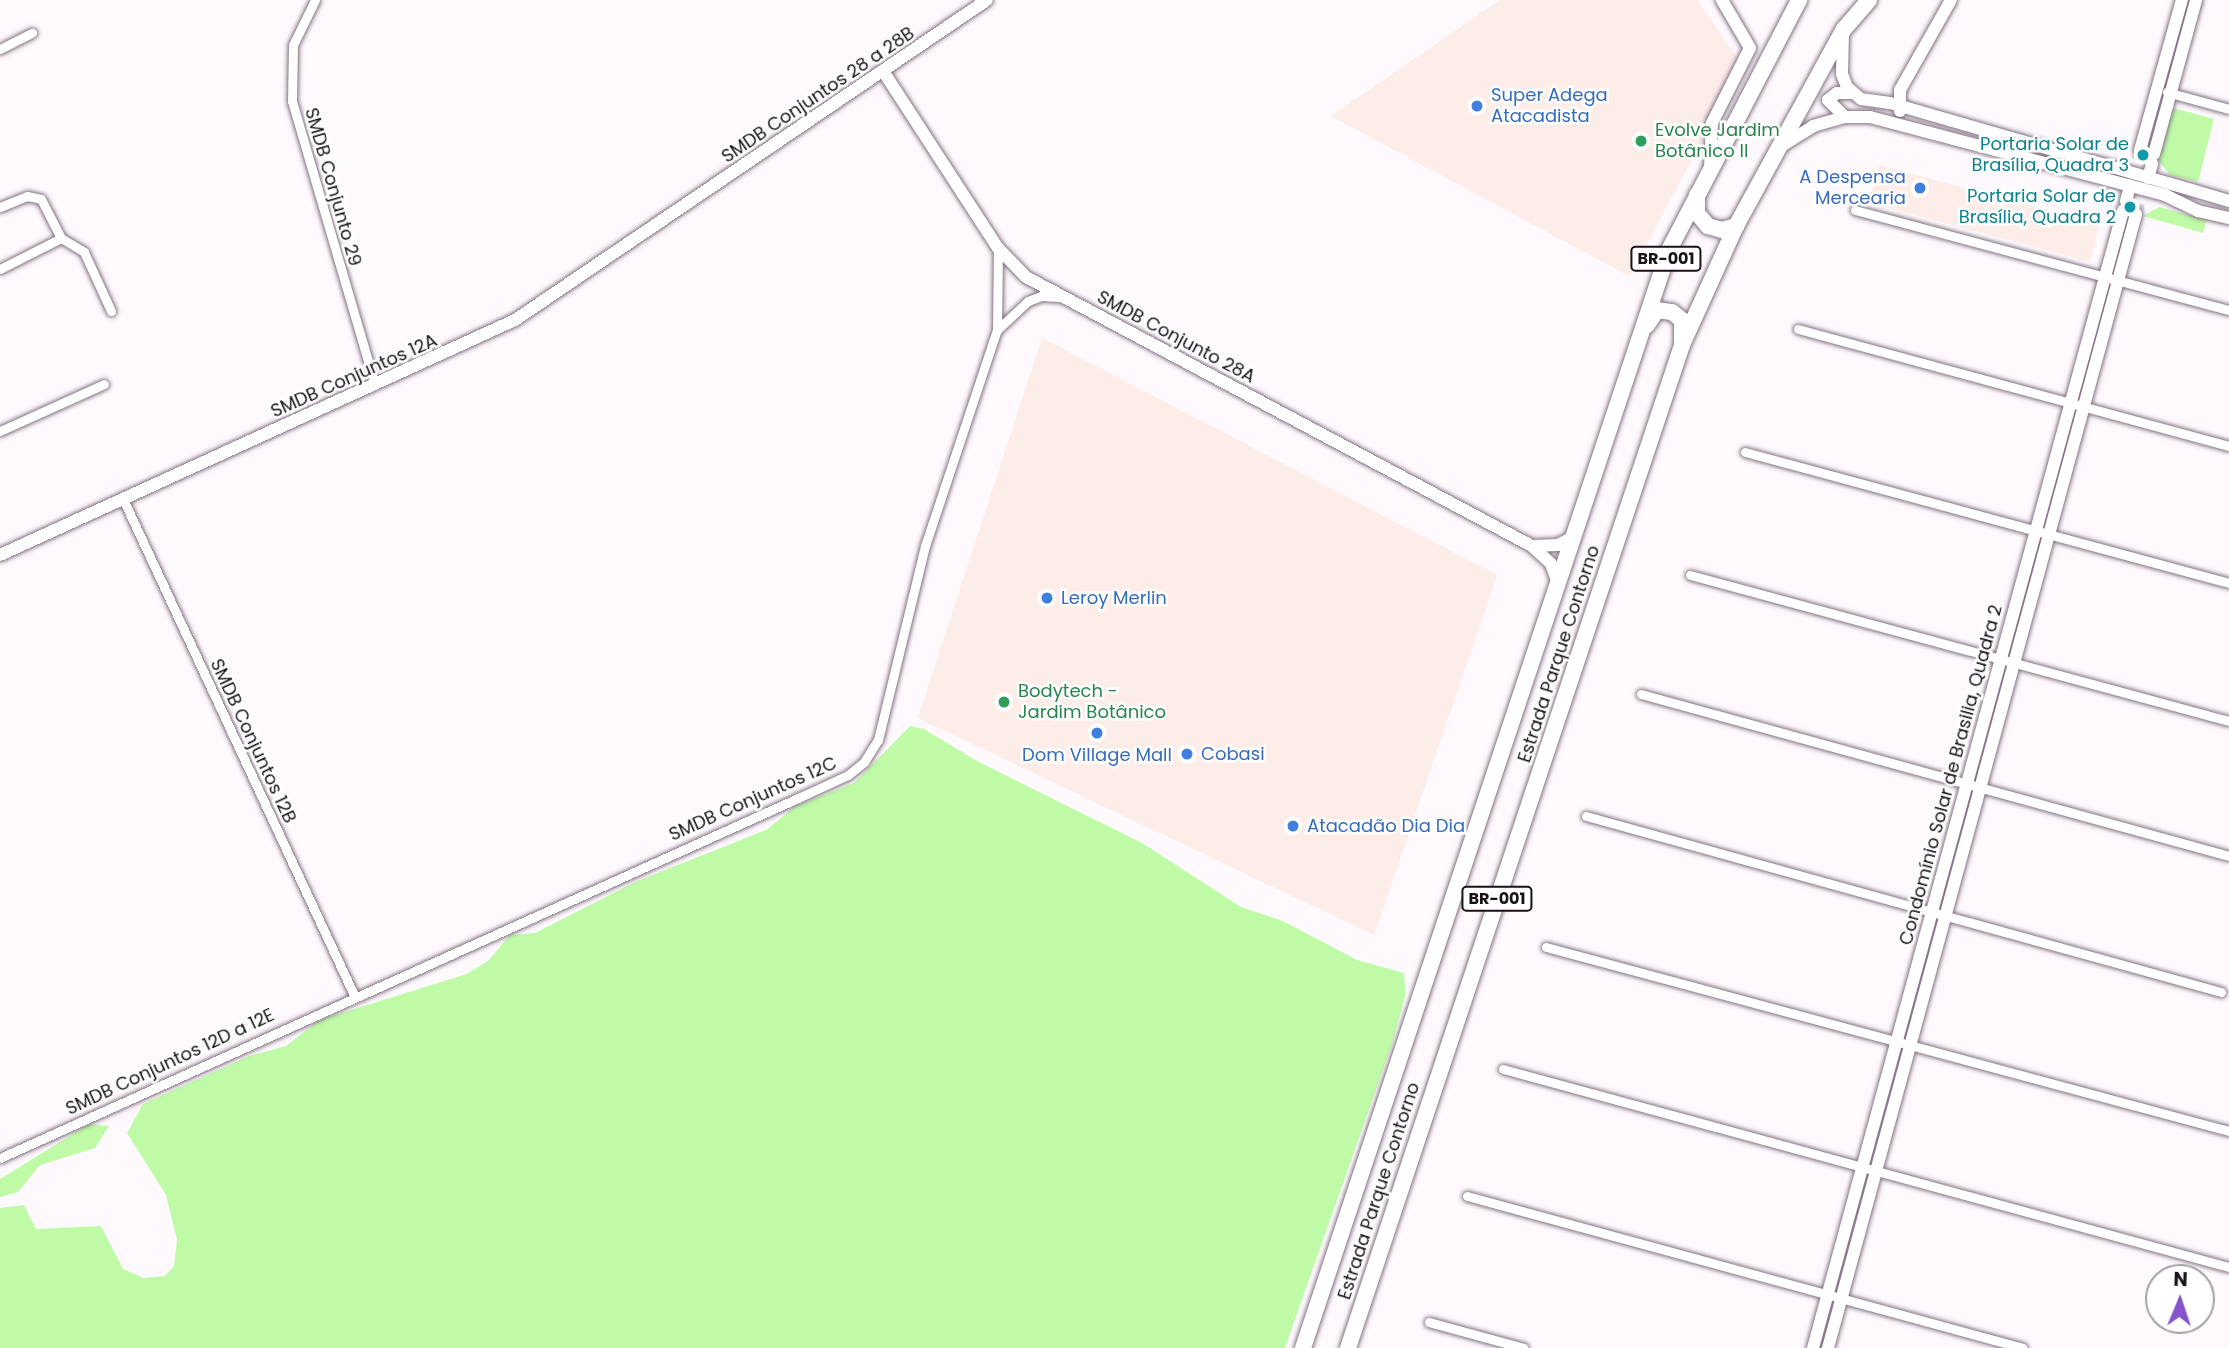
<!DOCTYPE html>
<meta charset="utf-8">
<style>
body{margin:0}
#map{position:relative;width:2229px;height:1348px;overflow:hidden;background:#fdf9fd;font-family:Poppins,sans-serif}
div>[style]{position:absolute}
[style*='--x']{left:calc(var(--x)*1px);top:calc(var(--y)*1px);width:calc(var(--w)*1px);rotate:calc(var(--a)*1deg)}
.commercial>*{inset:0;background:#fcede8;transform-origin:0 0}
.green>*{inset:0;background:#bffba7}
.secondary-tunnel>*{height:12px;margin-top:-6px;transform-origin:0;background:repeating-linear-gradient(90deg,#dbd6db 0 12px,transparent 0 18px)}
.roads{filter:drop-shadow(0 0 2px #837282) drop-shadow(0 0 2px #837282)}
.street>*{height:9px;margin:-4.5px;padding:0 4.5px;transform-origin:4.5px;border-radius:4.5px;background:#fff}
.secondary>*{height:12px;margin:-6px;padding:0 6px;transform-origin:6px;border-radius:6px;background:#fff}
.highway>*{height:16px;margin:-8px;padding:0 8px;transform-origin:8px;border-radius:8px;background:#fff}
.dots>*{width:19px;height:19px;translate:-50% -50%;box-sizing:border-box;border:4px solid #fff;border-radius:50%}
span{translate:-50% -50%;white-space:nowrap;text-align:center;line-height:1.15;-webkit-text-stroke:5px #fff;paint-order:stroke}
.shield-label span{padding:2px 5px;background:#fff;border:2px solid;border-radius:5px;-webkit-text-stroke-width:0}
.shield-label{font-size:16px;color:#191219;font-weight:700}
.street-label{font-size:18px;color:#191219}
.shop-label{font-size:18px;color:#366cbe}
.left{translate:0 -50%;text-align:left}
.right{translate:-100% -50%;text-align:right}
.leisure-label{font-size:18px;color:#27864d}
.culture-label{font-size:18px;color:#0d838f}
.north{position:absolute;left:2145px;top:1264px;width:70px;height:70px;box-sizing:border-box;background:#fff;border:2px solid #a3a0a3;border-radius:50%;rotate:2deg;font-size:19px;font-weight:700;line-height:28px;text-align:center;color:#191219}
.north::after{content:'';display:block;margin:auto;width:24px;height:32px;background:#8553cb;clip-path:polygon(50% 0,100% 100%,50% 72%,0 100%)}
</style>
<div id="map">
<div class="commercial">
<i style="clip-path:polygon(1500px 0,1697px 0,1743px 66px,1629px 276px,1331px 116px)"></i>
<i style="left:1879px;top:165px;width:229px;height:39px;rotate:15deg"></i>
<i style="clip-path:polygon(1042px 338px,1497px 575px,1374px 935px,918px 718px)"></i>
</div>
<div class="green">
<i style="clip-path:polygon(2173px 108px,2214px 119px,2198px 182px,2170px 175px,2159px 161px)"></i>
<i style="clip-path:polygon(2159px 207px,2207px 220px,2203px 233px,2143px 216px)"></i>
<i style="clip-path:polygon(910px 726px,924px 729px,977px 761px,1142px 843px,1241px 907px,1283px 921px,1357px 960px,1404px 973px,1406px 993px,1392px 1044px,1285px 1348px,0 1348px,0 1208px,24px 1205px,36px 1229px,101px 1226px,123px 1269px,143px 1278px,165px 1276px,174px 1266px,177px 1240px,166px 1195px,127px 1133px,143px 1104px,249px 1056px,286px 1046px,319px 1020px,467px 974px,488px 961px,510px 935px,535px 933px,635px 882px,766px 830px,796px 806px,854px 783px)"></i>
<i style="clip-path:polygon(89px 1124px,109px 1126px,95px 1148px,40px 1165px,18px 1192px,0 1197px,0 1179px)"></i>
</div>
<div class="secondary-tunnel">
<i style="--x:2137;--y:160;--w:10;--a:-73"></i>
<i style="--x:2136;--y:214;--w:11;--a:-75"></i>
</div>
<div class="roads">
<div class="street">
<i style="--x:315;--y:0;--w:50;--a:116.1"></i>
<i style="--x:293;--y:45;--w:56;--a:91"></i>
<i style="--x:292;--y:101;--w:295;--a:73.7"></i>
<i style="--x:0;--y:49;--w:36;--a:-27"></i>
<i style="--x:2167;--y:92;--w:64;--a:15.3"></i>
<i style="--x:0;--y:207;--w:29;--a:-22"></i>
<i style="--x:27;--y:196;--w:14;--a:12"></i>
<i style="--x:41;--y:199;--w:44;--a:62.9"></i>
<i style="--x:61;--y:238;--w:27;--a:31"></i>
<i style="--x:84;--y:252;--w:65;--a:65.4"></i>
<i style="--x:1855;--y:210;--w:387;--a:15"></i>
<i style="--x:0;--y:269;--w:68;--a:-26.9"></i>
<i style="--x:1798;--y:329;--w:447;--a:15.2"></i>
<i style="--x:997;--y:330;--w:42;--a:-43.1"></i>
<i style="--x:1028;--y:301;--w:14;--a:-21"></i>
<i style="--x:1041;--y:296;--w:18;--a:3"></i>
<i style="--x:0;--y:431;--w:114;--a:-24.3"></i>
<i style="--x:1745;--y:452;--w:501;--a:15.14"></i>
<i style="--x:123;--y:499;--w:547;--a:65.03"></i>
<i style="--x:1690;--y:575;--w:558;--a:15.16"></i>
<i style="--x:1641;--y:694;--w:610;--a:15.4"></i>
<i style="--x:1586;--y:816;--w:659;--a:15.49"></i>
<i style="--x:1546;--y:947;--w:707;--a:15.08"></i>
<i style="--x:1503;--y:1069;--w:753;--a:15.26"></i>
<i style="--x:0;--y:1158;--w:875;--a:-24.28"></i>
<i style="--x:798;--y:798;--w:55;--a:-24.7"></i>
<i style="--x:848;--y:775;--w:21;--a:-39"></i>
<i style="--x:864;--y:762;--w:26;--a:-58"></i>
<i style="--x:878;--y:740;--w:200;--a:-76.4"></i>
<i style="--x:925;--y:546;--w:228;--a:-71.6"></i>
<i style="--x:997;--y:330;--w:81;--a:-89.3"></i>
<i style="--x:1467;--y:1196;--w:576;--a:15.29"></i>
<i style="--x:1429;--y:1322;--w:98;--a:15.3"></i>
</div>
<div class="secondary">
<i style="--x:1843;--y:31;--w:43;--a:91.3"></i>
<i style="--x:1842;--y:74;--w:14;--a:69"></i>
<i style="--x:1847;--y:87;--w:18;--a:41"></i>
<i style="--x:1861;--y:99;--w:29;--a:8"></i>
<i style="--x:1890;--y:103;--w:353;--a:16.1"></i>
<i style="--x:883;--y:71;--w:211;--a:57"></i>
<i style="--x:998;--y:248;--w:40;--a:46"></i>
<i style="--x:1026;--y:277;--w:573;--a:28"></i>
<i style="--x:1532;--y:546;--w:26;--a:43"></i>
<i style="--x:1551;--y:564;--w:20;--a:70"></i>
<i style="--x:1900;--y:111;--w:21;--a:-90"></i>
<i style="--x:1900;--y:90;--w:103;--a:-60.5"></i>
<i style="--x:1845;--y:117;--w:24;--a:-135"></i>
<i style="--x:1828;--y:100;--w:11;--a:-38"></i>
<i style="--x:1837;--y:93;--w:15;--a:0"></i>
<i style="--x:1780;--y:147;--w:39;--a:-32"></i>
<i style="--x:1813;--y:126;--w:33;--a:-16"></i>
<i style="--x:1845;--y:117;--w:25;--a:0"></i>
<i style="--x:1870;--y:117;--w:305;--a:14.8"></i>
<i style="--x:2165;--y:195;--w:37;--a:26"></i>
<i style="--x:2198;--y:211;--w:32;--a:13"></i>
<i style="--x:2140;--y:150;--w:156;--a:-74.4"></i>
<i style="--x:2154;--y:154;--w:160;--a:-74.7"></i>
<i style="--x:1710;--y:168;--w:45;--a:-87.5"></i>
<i style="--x:1712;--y:123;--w:84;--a:-63.1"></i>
<i style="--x:1750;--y:48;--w:56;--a:-120.3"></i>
<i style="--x:2148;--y:178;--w:15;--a:-74"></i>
<i style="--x:2126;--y:201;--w:16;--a:-75"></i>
<i style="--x:1532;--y:546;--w:26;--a:-2"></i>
<i style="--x:1558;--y:545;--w:19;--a:-28"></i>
<i style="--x:0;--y:555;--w:566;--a:-24.53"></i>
<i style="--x:515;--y:320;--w:570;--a:-34.14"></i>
<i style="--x:1813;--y:1348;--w:1179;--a:-74.75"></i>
<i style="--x:1828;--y:1348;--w:1175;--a:-74.8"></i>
</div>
<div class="highway">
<i style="--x:1697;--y:195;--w:18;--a:90"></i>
<i style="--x:1697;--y:213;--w:17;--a:50"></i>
<i style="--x:1708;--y:226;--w:15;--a:16"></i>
<i style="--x:1722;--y:230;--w:15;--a:-16"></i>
<i style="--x:1647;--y:325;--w:18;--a:-56"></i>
<i style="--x:1657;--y:310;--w:15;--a:8"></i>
<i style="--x:1672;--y:312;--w:13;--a:39"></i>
<i style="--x:1682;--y:320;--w:23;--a:90"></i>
<i style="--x:1303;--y:1348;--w:1157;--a:-71.57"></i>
<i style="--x:1669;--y:250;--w:282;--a:-62.5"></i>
<i style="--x:1348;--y:1348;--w:1057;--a:-71.58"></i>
<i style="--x:1682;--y:345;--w:131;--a:-65.6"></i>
<i style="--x:1736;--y:226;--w:225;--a:-61.3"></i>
<i style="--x:1844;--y:29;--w:38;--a:-49"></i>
</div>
</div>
<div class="dots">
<i style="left:1477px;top:106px;background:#3f7fe0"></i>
<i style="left:1641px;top:141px;background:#2e9e5b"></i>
<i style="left:2143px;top:155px;background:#0f9aa8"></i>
<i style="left:1920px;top:188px;background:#3f7fe0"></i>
<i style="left:2130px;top:207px;background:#0f9aa8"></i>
<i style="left:1047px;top:598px;background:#3f7fe0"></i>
<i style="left:1004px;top:702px;background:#2e9e5b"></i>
<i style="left:1097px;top:733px;background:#3f7fe0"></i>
<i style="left:1187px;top:754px;background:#3f7fe0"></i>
<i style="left:1293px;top:826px;background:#3f7fe0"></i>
</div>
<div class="shield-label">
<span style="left:1666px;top:259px">BR-001</span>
<span style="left:1497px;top:899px">BR-001</span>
</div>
<div class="street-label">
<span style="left:818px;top:95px;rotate:-34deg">SMDB Conjuntos 28 a 28B</span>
<span style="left:333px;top:187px;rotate:74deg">SMDB Conjunto 29</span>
<span style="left:1176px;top:337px;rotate:28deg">SMDB Conjunto 28A</span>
<span style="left:354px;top:376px;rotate:-24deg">SMDB Conjuntos 12A</span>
<span style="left:1559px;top:654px;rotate:-72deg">Estrada Parque Contorno</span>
<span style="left:253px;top:741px;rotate:65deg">SMDB Conjuntos 12B</span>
<span style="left:1951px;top:775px;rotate:-75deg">Condomínio Solar de Brasilia, Quadra 2</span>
<span style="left:753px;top:799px;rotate:-24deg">SMDB Conjuntos 12C</span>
<span style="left:170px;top:1062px;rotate:-25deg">SMDB Conjuntos 12D a 12E</span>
<span style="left:1379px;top:1191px;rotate:-72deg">Estrada Parque Contorno</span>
</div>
<div class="shop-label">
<span class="left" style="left:1491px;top:106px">Super Adega<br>Atacadista</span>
<span class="right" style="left:1906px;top:188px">A Despensa<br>Mercearia</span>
<span class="left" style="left:1061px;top:598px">Leroy Merlin</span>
<span class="left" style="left:1201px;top:754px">Cobasi</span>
<span style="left:1097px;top:755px">Dom Village Mall</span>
<span class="left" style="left:1307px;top:826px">Atacadão Dia Dia</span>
</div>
<div class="leisure-label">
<span class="left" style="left:1655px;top:141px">Evolve Jardim<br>Botânico II</span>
<span class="left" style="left:1018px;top:702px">Bodytech -<br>Jardim Botânico</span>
</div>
<div class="culture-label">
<span class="right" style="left:2129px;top:155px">Portaria Solar de<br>Brasília, Quadra 3</span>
<span class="right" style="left:2116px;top:207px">Portaria Solar de<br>Brasília, Quadra 2</span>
</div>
<div class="north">N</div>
</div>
